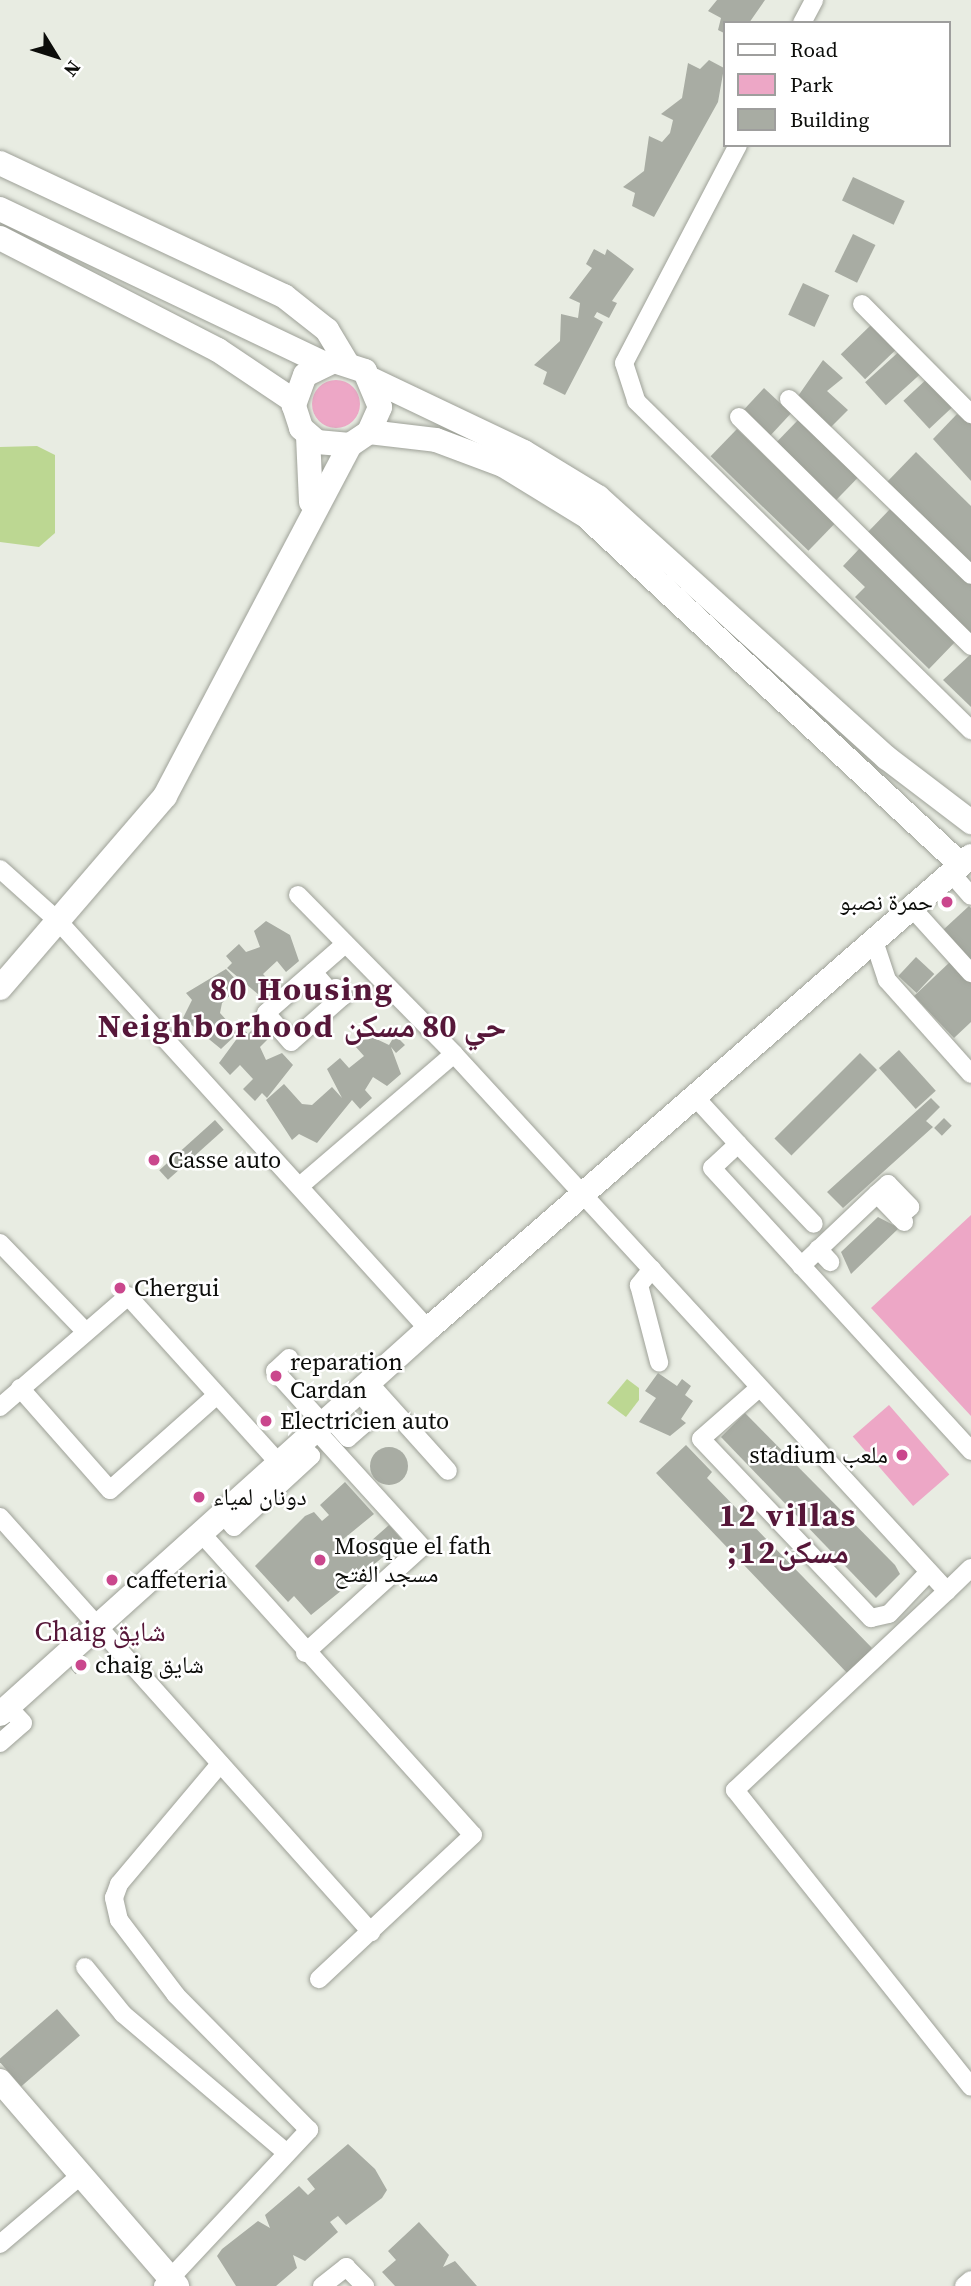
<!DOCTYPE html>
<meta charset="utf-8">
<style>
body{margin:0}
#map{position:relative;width:971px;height:2286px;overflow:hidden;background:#e8ece2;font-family:"Source Serif 4","Noto Naskh Arabic",serif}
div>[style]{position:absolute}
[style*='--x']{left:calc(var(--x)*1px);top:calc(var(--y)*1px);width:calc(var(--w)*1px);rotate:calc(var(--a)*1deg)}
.green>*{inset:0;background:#eda7c6;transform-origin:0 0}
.round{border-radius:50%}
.water>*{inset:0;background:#bcd792}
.building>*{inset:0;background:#a8aca3;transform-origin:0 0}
.roads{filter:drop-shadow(0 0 2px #9ea198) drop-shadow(0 0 2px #9ea198)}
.street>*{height:18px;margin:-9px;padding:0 9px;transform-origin:9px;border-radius:9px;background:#fff}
.secondary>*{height:24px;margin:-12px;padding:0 12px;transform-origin:12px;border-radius:12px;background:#fff}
.dots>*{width:19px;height:19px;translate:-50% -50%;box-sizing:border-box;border:4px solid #fff;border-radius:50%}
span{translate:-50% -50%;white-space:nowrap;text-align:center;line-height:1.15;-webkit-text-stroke:5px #fff;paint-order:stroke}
.poi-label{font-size:24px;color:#0c0d0a}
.right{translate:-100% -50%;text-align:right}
.left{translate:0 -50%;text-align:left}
.quarter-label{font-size:28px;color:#561739}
.district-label{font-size:32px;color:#561739;font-weight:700;letter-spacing:2px}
.legend{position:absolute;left:723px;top:21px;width:228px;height:126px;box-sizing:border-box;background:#fff;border:2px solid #9e9e9d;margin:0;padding:9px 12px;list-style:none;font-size:21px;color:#0c0d0a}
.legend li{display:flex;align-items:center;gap:14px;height:35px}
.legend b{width:35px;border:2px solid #9e9e9d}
.north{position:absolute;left:21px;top:21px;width:70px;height:70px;-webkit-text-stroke:5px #fff;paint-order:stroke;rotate:128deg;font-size:19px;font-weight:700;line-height:28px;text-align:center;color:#0c0d0a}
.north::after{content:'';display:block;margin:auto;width:24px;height:32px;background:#0c0d0a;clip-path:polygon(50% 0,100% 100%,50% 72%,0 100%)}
</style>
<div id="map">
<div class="green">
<i class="round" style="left:312px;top:380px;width:48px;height:48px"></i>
<i style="clip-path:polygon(971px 1215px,971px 1416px,871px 1308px)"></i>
<i style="left:889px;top:1405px;width:92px;height:48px;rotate:49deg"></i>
</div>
<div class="water">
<i style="clip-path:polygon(37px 446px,55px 455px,55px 533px,39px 547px,0 542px,0 447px)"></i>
<i style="clip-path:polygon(627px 1379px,639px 1388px,639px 1400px,626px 1417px,607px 1403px)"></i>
</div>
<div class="building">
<i style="clip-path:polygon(717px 0,765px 0,749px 23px,724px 23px,724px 33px,718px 30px,721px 18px,708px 11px)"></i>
<i style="clip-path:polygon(709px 60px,724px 68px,718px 102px,654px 217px,632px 206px,635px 193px,623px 187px,644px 171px,649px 136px,662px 142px,670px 133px,673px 120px,661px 114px,682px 98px,688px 63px,700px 69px)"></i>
<i style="left:853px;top:177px;width:57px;height:26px;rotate:25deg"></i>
<i style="left:853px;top:234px;width:25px;height:42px;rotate:26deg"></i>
<i style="clip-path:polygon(594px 249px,605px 255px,607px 249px,634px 269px,612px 301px,617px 303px,609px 318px,597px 312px,594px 317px,603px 322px,565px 395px,543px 384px,547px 372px,534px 365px,560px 341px,561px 314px,578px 318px,580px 303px,569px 298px,592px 268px,586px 264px)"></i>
<i style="left:803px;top:283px;width:29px;height:35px;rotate:25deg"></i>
<i style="left:871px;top:325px;width:35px;height:42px;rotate:46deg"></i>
<i style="left:903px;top:348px;width:31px;height:51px;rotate:48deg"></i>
<i style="clip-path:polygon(823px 360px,843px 378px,827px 391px,848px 410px,828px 430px,796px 399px)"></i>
<i style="left:929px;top:377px;width:38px;height:35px;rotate:47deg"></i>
<i style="left:764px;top:388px;width:37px;height:32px;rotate:43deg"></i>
<i style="clip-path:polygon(957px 414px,971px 424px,971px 481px,933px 439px)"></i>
<i style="left:798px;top:420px;width:83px;height:32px;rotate:44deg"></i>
<i style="left:737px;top:429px;width:136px;height:38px;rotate:44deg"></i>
<i style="clip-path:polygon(916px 452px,971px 506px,971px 568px,885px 484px)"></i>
<i style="clip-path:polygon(893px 506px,971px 581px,971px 634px,866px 534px)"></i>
<i style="clip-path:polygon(860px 548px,956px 641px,929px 669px,855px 597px,865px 587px,843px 566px)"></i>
<i style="clip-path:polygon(971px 654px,971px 707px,943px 680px)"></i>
<i style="clip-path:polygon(969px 906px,971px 908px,971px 961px,943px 930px)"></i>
<i style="clip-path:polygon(266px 921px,290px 935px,299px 961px,286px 972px,277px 961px,263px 974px,272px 984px,259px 995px,227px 968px,232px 963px,226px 956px,239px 944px,246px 952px,260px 947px,254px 931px)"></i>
<i style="left:916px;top:957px;width:25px;height:26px;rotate:43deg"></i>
<i style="clip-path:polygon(951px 961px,971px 982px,971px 1022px,954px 1038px,914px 996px)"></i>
<i style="clip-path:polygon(226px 969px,241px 985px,222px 1003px,220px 1013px,238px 1033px,221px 1049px,183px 1018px,192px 1000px,186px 993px)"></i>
<i style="clip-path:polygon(255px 1027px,268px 1039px,260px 1047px,266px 1060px,282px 1053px,293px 1065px,267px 1098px,262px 1093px,255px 1101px,243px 1089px,253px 1079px,240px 1065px,230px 1075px,219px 1063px,244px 1029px,248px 1034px)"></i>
<i style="clip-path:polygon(368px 1035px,389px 1045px,395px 1035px,405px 1045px,396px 1053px,391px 1047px,401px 1074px,387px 1086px,373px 1077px,365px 1090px,372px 1098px,360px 1109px,352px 1100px,317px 1143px,299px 1134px,292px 1140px,266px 1100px,284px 1084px,302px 1104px,312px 1105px,332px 1087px,342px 1098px,327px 1069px,340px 1058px,349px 1068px,364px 1056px,355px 1046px)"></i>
<i style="left:899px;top:1050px;width:55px;height:27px;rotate:48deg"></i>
<i style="left:860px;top:1053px;width:24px;height:121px;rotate:45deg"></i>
<i style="clip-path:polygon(931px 1098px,940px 1107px,926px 1121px,933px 1127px,843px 1208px,827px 1192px)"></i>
<i style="left:944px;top:1118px;width:11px;height:14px;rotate:45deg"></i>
<i style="left:215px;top:1120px;width:13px;height:75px;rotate:48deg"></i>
<i style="clip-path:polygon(878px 1217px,899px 1228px,851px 1274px,841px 1252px)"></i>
<i style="clip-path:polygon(658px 1373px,677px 1386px,682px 1379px,691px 1386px,685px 1395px,693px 1401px,681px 1419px,686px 1423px,670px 1436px,639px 1422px,656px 1398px,645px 1391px)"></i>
<i style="clip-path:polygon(745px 1413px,895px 1565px,900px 1574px,876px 1598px,721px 1437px)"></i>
<i style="clip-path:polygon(686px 1445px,712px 1472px,707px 1478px,872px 1648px,849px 1675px,656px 1473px)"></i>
<i class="round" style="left:370px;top:1447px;width:38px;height:38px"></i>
<i style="clip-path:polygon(345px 1482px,374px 1514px,341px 1541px,354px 1556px,389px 1525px,403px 1541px,311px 1615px,294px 1596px,288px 1602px,255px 1566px,305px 1516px,314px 1512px,322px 1521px,329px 1515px,320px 1505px)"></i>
<i style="left:84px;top:1655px;width:9px;height:19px;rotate:49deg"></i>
<i style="left:57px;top:2009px;width:35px;height:78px;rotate:49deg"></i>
<i style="clip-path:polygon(348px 2144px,375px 2169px,387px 2190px,382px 2198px,346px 2225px,338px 2216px,330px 2222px,338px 2232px,305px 2261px,293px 2255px,297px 2268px,276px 2286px,236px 2286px,217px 2256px,222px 2249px,258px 2221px,270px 2228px,265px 2215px,299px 2186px,308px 2195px,315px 2189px,307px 2179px)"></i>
<i style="clip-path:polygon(419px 2222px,449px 2255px,443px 2267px,455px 2261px,477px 2286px,395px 2286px,382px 2272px,396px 2260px,388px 2251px)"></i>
</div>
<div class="roads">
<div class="street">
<i style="--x:802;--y:23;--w:26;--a:-62"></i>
<i style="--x:738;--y:145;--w:246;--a:117.6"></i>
<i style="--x:624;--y:363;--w:40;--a:72"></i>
<i style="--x:636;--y:401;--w:470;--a:44.5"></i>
<i style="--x:862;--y:304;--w:155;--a:45.3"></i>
<i style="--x:789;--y:399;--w:253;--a:44"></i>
<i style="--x:739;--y:417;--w:326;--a:44.6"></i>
<i style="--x:0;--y:869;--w:79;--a:41.9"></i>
<i style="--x:59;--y:922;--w:549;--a:47.8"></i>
<i style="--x:951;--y:873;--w:30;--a:49"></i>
<i style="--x:298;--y:895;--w:223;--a:45.5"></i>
<i style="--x:454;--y:1054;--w:729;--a:47.45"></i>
<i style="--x:947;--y:1591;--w:33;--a:-44"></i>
<i style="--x:912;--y:908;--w:88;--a:47.8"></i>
<i style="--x:874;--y:941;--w:41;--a:71.6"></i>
<i style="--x:887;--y:980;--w:126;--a:48.2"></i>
<i style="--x:313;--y:972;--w:28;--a:49"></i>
<i style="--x:331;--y:993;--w:7;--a:-45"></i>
<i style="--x:336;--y:988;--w:11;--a:49"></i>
<i style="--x:343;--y:996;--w:69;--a:138.5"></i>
<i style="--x:291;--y:1042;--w:38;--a:-131"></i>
<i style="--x:266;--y:1013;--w:103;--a:-41.1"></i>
<i style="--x:695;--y:1097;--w:64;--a:47.5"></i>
<i style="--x:738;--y:1144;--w:35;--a:137"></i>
<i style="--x:712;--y:1168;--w:384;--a:47.5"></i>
<i style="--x:738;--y:1144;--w:110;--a:46.5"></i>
<i style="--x:301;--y:1185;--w:201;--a:-40.6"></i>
<i style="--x:877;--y:1194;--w:15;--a:-42"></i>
<i style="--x:888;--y:1184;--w:32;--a:46"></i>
<i style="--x:910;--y:1207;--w:15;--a:138"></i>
<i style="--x:0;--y:1243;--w:121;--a:46"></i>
<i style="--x:818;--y:1249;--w:18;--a:47"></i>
<i style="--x:801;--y:1266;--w:105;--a:-43.5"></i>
<i style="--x:877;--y:1194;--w:39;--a:46"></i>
<i style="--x:652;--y:1269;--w:21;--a:129"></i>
<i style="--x:639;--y:1285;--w:80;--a:75.4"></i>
<i style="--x:289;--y:1358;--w:19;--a:137"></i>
<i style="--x:275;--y:1371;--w:72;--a:47.8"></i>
<i style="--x:369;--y:1383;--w:118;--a:48.1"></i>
<i style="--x:20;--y:1388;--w:136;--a:48.6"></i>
<i style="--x:110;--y:1490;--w:143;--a:-41.6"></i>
<i style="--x:759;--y:1388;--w:77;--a:138.7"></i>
<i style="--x:701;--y:1439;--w:247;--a:46.5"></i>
<i style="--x:871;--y:1618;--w:18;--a:-13"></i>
<i style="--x:889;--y:1614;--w:58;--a:-46.4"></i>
<i style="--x:0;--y:1407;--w:169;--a:-40.9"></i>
<i style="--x:128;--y:1296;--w:227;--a:47.9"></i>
<i style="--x:330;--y:1418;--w:27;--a:48"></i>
<i style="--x:348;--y:1438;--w:38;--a:-41"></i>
<i style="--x:377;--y:1413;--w:28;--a:-131"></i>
<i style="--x:223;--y:1514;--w:17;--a:50"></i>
<i style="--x:234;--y:1527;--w:105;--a:-42.7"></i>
<i style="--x:311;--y:1456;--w:16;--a:-135"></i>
<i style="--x:0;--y:1517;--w:557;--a:48.2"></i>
<i style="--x:201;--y:1533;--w:406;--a:48"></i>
<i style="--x:473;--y:1835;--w:211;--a:136.9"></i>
<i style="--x:947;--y:1591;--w:291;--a:136.8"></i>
<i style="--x:735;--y:1790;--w:379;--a:51.5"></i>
<i style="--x:305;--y:1653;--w:158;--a:-42.2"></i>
<i style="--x:422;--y:1547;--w:158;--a:-132.2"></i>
<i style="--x:0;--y:1743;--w:30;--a:-41"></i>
<i style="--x:23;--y:1723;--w:22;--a:-133"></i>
<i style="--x:85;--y:1967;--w:60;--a:51"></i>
<i style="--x:123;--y:2014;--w:215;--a:40.3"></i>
<i style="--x:0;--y:2244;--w:106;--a:-40.4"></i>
<i style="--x:163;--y:2286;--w:214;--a:-46.9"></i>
<i style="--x:309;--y:2130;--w:190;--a:-134.6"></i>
<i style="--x:176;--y:1995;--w:94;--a:-127.2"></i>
<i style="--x:119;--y:1920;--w:23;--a:-103"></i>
<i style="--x:114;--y:1898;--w:15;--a:-70"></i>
<i style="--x:119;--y:1884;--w:157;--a:-49.9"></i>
<i style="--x:322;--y:2286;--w:31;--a:-38"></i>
<i style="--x:346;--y:2267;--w:27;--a:45"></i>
<i style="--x:964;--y:2286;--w:9;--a:-41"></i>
</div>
<div class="secondary">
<i style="--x:0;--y:163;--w:314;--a:25.1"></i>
<i style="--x:284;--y:296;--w:55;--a:38.3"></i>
<i style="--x:327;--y:330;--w:37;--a:59"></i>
<i style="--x:0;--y:209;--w:358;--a:25.5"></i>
<i style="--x:0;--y:238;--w:245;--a:27.2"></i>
<i style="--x:218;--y:350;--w:92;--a:33.9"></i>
<i style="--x:373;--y:380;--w:167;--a:25.5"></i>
<i style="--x:524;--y:452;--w:87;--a:31.3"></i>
<i style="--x:598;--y:497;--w:389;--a:42.1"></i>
<i style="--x:887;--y:758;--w:106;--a:37.3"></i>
<i style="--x:369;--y:432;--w:27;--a:-66"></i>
<i style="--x:380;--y:407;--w:39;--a:-113"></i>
<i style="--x:365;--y:371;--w:33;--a:-162"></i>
<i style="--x:334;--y:361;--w:32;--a:154"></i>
<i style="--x:305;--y:375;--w:33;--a:110"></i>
<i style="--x:294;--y:406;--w:23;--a:72"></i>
<i style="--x:301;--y:428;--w:21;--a:41"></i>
<i style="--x:317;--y:442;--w:33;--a:5"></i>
<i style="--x:350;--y:445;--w:23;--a:-34"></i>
<i style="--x:369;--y:432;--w:67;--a:6.8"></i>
<i style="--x:436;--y:440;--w:72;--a:20.5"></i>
<i style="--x:503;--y:465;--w:97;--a:31.6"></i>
<i style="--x:586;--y:516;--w:512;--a:42.94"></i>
<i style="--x:308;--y:436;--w:66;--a:87.4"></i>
<i style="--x:0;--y:988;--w:253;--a:-49.3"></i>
<i style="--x:165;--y:796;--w:397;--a:-62.2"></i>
<i style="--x:0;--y:1714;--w:576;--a:-41.97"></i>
<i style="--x:428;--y:1329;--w:720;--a:-41.06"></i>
<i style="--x:0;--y:2081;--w:271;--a:49.2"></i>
</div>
</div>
<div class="dots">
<i style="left:947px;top:902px;background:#ca478d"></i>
<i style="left:154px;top:1160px;background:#ca478d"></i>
<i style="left:120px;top:1288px;background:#ca478d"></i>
<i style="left:276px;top:1376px;background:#ca478d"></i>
<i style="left:266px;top:1421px;background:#ca478d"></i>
<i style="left:902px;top:1455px;background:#ca478d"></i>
<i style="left:199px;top:1497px;background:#ca478d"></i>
<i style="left:320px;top:1560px;background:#ca478d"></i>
<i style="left:112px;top:1580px;background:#ca478d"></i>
<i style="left:81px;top:1665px;background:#ca478d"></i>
</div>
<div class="poi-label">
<span class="right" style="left:933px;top:902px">حمرة نصبو</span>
<span class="left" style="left:168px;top:1160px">Casse auto</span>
<span class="left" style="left:134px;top:1288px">Chergui</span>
<span class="left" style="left:290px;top:1376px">reparation<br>Cardan</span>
<span class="left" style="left:280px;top:1421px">Electricien auto</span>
<span class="right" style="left:888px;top:1455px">stadium ملعب</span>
<span class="left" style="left:213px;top:1497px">دونان لمياء</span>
<span class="left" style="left:334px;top:1560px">Mosque el fath<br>مسجد الفتح</span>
<span class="left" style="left:126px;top:1580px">caffeteria</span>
<span class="left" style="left:95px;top:1665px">chaig شايق</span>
</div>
<div class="quarter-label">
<span style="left:100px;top:1631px">Chaig شايق</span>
</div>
<div class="district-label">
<span style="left:302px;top:1008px">80 Housing<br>Neighborhood حي 80 مسكن</span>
<span style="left:788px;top:1534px">12 villas<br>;12مسكن</span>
</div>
<ul class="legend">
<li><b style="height:9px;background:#fff"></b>Road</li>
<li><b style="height:19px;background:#eda7c6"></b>Park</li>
<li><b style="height:19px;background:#a8aca3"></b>Building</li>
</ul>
<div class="north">N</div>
</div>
